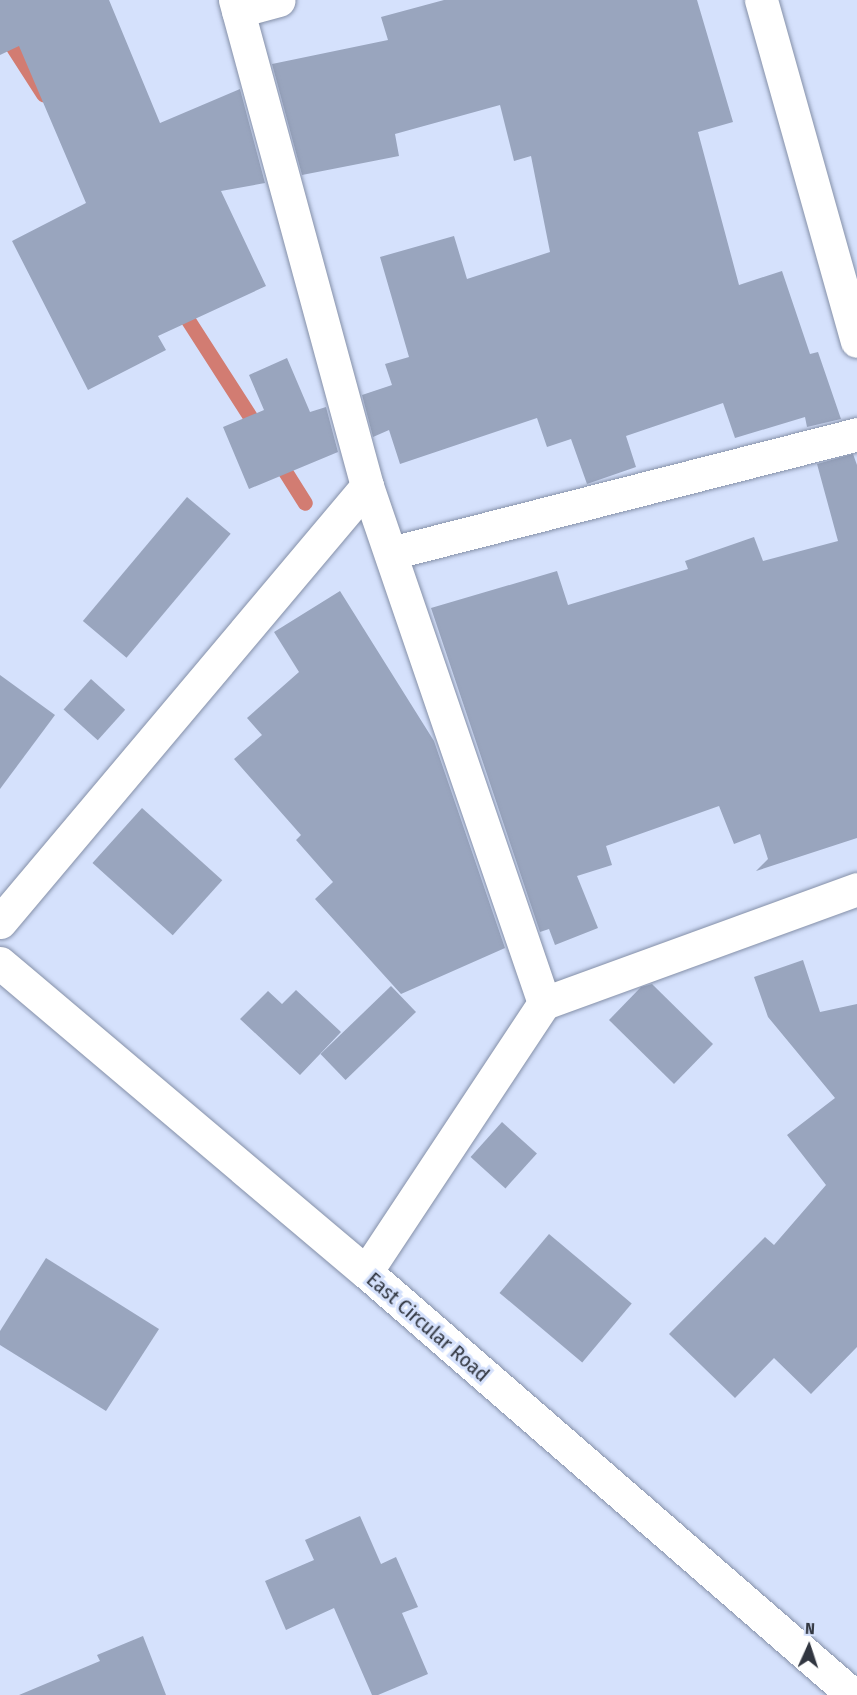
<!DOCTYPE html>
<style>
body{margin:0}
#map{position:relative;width:857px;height:1695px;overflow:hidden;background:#d5e1fc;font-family:"Fira Sans Condensed",sans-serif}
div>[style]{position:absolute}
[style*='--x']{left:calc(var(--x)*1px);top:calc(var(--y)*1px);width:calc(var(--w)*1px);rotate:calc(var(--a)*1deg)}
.stream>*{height:15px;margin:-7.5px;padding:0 7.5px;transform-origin:7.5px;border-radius:7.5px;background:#d27c72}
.building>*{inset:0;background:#99a5be;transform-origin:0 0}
.roads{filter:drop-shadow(0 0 2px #8590a8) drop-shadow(0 0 2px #8590a8)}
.minor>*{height:33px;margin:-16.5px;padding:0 16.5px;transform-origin:16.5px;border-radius:16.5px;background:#fff}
.tertiary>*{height:33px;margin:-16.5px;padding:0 16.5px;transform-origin:16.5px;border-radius:16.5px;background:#fff}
span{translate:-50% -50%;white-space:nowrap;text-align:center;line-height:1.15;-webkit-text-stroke:6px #d5e1fc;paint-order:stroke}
.street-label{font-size:21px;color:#313640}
.north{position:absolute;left:779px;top:1617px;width:60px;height:60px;-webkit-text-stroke:4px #d5e1fc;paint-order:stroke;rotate:3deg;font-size:16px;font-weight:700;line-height:24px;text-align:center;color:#313640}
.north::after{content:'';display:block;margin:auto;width:21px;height:27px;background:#313640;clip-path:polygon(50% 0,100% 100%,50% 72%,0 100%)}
</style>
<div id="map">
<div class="stream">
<i style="--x:0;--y:27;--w:80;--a:57.3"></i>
<i style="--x:179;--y:306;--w:150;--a:57.3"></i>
<i style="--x:276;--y:457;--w:54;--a:57.8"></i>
</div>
<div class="building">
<i style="clip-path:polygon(0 0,109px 0,160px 123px,240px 89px,265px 183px,221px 191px,266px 286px,158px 336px,166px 350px,88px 390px,12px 241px,86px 203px,19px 46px,0 55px)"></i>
<i style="clip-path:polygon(444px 0,697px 0,733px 122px,698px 132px,739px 285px,782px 271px,810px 354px,818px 352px,841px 419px,807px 427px,805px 417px,735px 438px,723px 403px,626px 436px,636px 467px,587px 484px,571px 439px,547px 447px,537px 418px,400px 464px,389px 430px,373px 437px,362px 395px,392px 385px,385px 364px,409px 357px,380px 257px,454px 236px,467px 279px,550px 252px,531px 156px,514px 161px,500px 105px,395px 134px,399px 156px,302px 175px,272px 64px,388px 40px,381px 17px)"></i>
<i style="clip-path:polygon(287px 358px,310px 412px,326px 407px,338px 452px,249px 489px,223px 427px,264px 410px,249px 375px)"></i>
<i style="clip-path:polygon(853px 454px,857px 465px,857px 838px,756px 871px,768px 859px,760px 834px,734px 844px,719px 806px,606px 846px,612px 865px,577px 876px,598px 928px,555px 945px,549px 929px,540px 932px,431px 608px,557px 571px,568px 605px,688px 569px,685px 561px,754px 537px,763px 561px,838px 541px,817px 464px)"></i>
<i style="left:187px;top:497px;width:57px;height:162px;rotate:40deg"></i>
<i style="clip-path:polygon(340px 591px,434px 741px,505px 948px,401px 994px,315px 899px,333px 882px,296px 840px,301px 835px,234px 759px,262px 735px,247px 718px,299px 672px,274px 632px)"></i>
<i style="clip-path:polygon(0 675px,55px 715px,0 789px)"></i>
<i style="left:91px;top:679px;width:46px;height:41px;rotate:42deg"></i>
<i style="left:142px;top:808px;width:108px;height:74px;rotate:42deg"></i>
<i style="clip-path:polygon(803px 960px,820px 1012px,857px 1004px,857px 1347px,811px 1394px,774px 1358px,735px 1398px,669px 1334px,765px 1237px,774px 1245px,826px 1185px,787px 1135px,835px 1098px,768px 1017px,754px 977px)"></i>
<i style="clip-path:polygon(652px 984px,713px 1044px,674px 1084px,609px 1020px,641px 987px)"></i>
<i style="left:391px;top:986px;width:36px;height:98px;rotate:46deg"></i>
<i style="clip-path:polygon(296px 990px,341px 1032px,300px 1075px,240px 1019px,268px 991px,282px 1004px)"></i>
<i style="left:502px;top:1122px;width:47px;height:47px;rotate:42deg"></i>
<i style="left:549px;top:1234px;width:108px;height:77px;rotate:40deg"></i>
<i style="clip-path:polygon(46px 1258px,159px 1329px,106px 1411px,0 1345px,0 1331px)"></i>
<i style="clip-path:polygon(360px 1516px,381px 1564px,396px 1557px,418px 1607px,402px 1613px,428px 1674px,378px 1695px,372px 1695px,334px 1608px,286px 1630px,265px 1581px,314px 1560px,305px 1540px)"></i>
<i style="clip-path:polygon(143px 1636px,166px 1695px,19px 1695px,100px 1661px,97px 1655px)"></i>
</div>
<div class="roads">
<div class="minor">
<i style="--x:235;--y:0;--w:504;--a:74.8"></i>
<i style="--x:367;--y:486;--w:546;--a:71.1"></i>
<i style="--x:761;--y:0;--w:354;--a:74.3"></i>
<i style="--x:238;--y:11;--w:42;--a:-15"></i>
<i style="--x:391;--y:553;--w:481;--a:-14.3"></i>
<i style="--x:0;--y:922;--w:570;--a:-49.91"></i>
<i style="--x:366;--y:1272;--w:323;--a:-56.5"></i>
<i style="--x:544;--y:1003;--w:333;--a:-20"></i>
</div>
<div class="tertiary">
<i style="--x:0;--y:963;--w:479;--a:40.2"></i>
<i style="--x:366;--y:1272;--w:645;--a:40.98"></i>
</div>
</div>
<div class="street-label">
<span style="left:428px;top:1327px;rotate:41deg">East Circular Road</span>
</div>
<div class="north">N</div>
</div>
